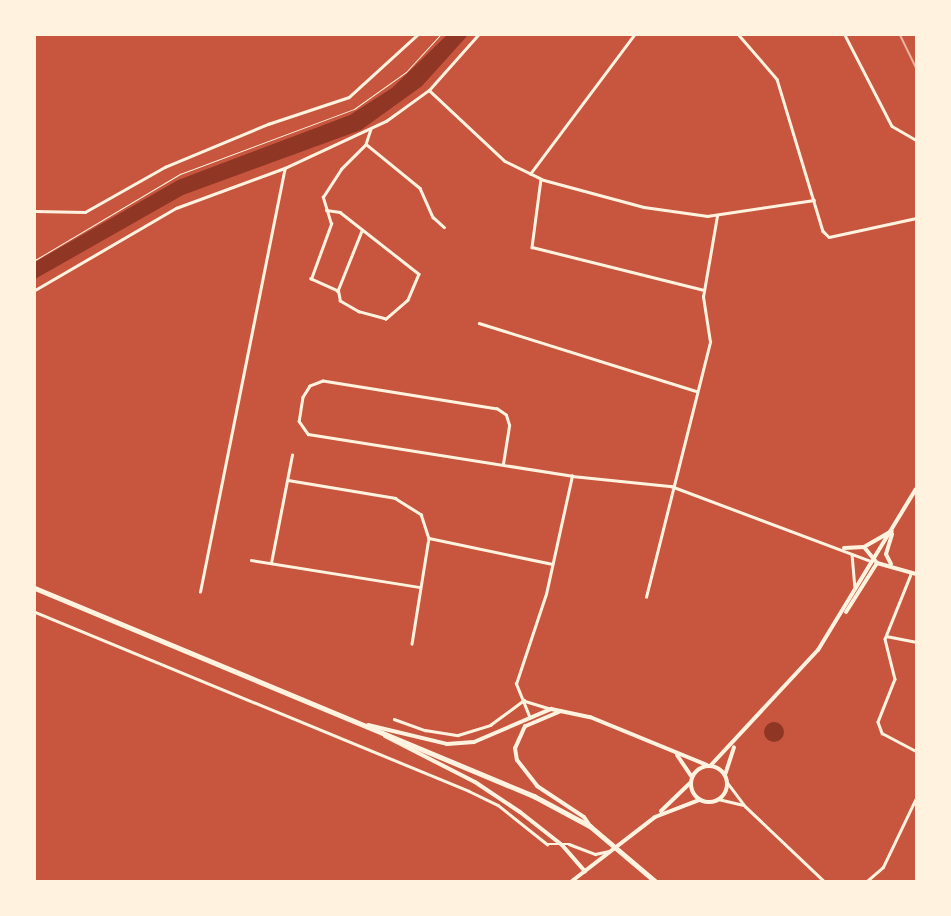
<!DOCTYPE html>
<style>
body{margin:0}
#map{position:relative;width:951px;height:916px;overflow:hidden;background:#c8553d;font-family:"Alegreya Sans",sans-serif}
div>[style]{position:absolute}
[style*='--x']{left:calc(var(--x)*1px);top:calc(var(--y)*1px);width:calc(var(--w)*1px);rotate:calc(var(--a)*1deg)}
.water>*{inset:0;background:#8f3625}
.round{border-radius:50%}
.path>*{height:1px;margin:-0.5px;padding:0 0.5px;transform-origin:0.5px;border-radius:0.5px;background:#fff3e0}
.minor>*{height:2.5px;margin:-1.25px;padding:0 1.25px;transform-origin:1.25px;border-radius:1.25px;background:#fff3e0}
.secondary>*{height:4px;margin:-2px;padding:0 2px;transform-origin:2px;border-radius:2px;background:#fff3e0}
.secondary>.ring{margin:-2px;padding:0;box-sizing:content-box;background:none;border:4px solid #fff3e0;border-radius:50%}
.primary>*{height:4.5px;margin:-2.25px;padding:0 2.25px;transform-origin:2.25px;border-radius:2.25px;background:#fff3e0}
.rail>*{height:2px;margin:-1px;padding:0 1px;transform-origin:1px;border-radius:1px;background:#e9b49f}
span{translate:-50% -50%;white-space:nowrap;text-align:center;line-height:1.15;-webkit-text-stroke:4.5px #fff3e0;paint-order:stroke}
.frame{position:absolute;inset:0;border:36px solid #fff3e0;pointer-events:none}
</style>
<div id="map">
<div class="water">
<i style="clip-path:polygon(447px 35px,468px 35px,422px 86px,361px 130px,183px 195px,35px 279px,35px 262px,178px 180px,350px 115px,392px 88px)"></i>
<i class="round" style="left:764px;top:722px;width:20px;height:20px"></i>
</div>
<div class="path">
<i style="--x:35;--y:260;--w:169;--a:-30.7"></i>
<i style="--x:180;--y:174;--w:186;--a:-20.5"></i>
<i style="--x:354;--y:109;--w:64;--a:-35.4"></i>
<i style="--x:406;--y:72;--w:50;--a:-47.4"></i>
</div>
<div class="minor">
<i style="--x:739;--y:35;--w:58;--a:49.2"></i>
<i style="--x:777;--y:79;--w:159;--a:73.2"></i>
<i style="--x:823;--y:231;--w:8;--a:45"></i>
<i style="--x:829;--y:237;--w:89;--a:-12.3"></i>
<i style="--x:845;--y:35;--w:102;--a:62.7"></i>
<i style="--x:892;--y:126;--w:28;--a:30"></i>
<i style="--x:429;--y:90;--w:104;--a:43.1"></i>
<i style="--x:505;--y:161;--w:43;--a:26"></i>
<i style="--x:544;--y:180;--w:104;--a:15.1"></i>
<i style="--x:644;--y:207;--w:64;--a:8.1"></i>
<i style="--x:707;--y:216;--w:108;--a:-8.5"></i>
<i style="--x:371;--y:129;--w:16;--a:108"></i>
<i style="--x:366;--y:144;--w:70;--a:39.2"></i>
<i style="--x:420;--y:188;--w:32;--a:66"></i>
<i style="--x:433;--y:217;--w:15;--a:42"></i>
<i style="--x:530;--y:174;--w:174;--a:-53.2"></i>
<i style="--x:541;--y:179;--w:69;--a:97.5"></i>
<i style="--x:532;--y:247;--w:177;--a:14"></i>
<i style="--x:326;--y:210;--w:14;--a:8"></i>
<i style="--x:340;--y:212;--w:100;--a:38.1"></i>
<i style="--x:419;--y:274;--w:28;--a:113"></i>
<i style="--x:408;--y:300;--w:29;--a:139"></i>
<i style="--x:386;--y:319;--w:28;--a:-165"></i>
<i style="--x:359;--y:312;--w:22;--a:-150"></i>
<i style="--x:340;--y:301;--w:10;--a:-101"></i>
<i style="--x:35;--y:211;--w:50;--a:1.1"></i>
<i style="--x:85;--y:212;--w:92;--a:-29.4"></i>
<i style="--x:165;--y:167;--w:112;--a:-22.7"></i>
<i style="--x:268;--y:124;--w:85;--a:-18.4"></i>
<i style="--x:349;--y:97;--w:92;--a:-42.4"></i>
<i style="--x:362;--y:231;--w:65;--a:111.8"></i>
<i style="--x:338;--y:291;--w:30;--a:-156"></i>
<i style="--x:311;--y:279;--w:59;--a:-70"></i>
<i style="--x:331;--y:224;--w:28;--a:-107"></i>
<i style="--x:323;--y:197;--w:33;--a:-57"></i>
<i style="--x:341;--y:169;--w:35;--a:-45"></i>
<i style="--x:35;--y:290;--w:163;--a:-30.2"></i>
<i style="--x:176;--y:208;--w:116;--a:-20.2"></i>
<i style="--x:285;--y:168;--w:111;--a:-25"></i>
<i style="--x:386;--y:121;--w:53;--a:-35.8"></i>
<i style="--x:429;--y:90;--w:74;--a:-48.3"></i>
<i style="--x:479;--y:323;--w:227;--a:17.4"></i>
<i style="--x:503;--y:464;--w:39;--a:-81"></i>
<i style="--x:509;--y:425;--w:10;--a:-107"></i>
<i style="--x:506;--y:415;--w:11;--a:-146"></i>
<i style="--x:497;--y:409;--w:176;--a:-170.9"></i>
<i style="--x:323;--y:381;--w:14;--a:159"></i>
<i style="--x:310;--y:386;--w:13;--a:122"></i>
<i style="--x:303;--y:397;--w:24;--a:99"></i>
<i style="--x:299;--y:421;--w:16;--a:55"></i>
<i style="--x:308;--y:434;--w:267;--a:9"></i>
<i style="--x:572;--y:476;--w:100;--a:5.8"></i>
<i style="--x:671;--y:486;--w:214;--a:20.6"></i>
<i style="--x:288;--y:480;--w:109;--a:9.5"></i>
<i style="--x:395;--y:498;--w:31;--a:32"></i>
<i style="--x:421;--y:514;--w:25;--a:72"></i>
<i style="--x:429;--y:538;--w:107;--a:99.1"></i>
<i style="--x:429;--y:538;--w:126;--a:11.9"></i>
<i style="--x:852;--y:554;--w:33;--a:85"></i>
<i style="--x:251;--y:560;--w:171;--a:9.1"></i>
<i style="--x:271;--y:563;--w:110;--a:-79"></i>
<i style="--x:912;--y:572;--w:72;--a:111.9"></i>
<i style="--x:885;--y:639;--w:41;--a:76"></i>
<i style="--x:895;--y:679;--w:46;--a:111.6"></i>
<i style="--x:878;--y:722;--w:12;--a:70"></i>
<i style="--x:882;--y:733;--w:38;--a:28"></i>
<i style="--x:200;--y:592;--w:432;--a:-78.7"></i>
<i style="--x:646;--y:597;--w:263;--a:-75.9"></i>
<i style="--x:710;--y:342;--w:46;--a:-98.8"></i>
<i style="--x:703;--y:297;--w:82;--a:-80.2"></i>
<i style="--x:35;--y:612;--w:469;--a:22.4"></i>
<i style="--x:469;--y:791;--w:32;--a:26"></i>
<i style="--x:498;--y:805;--w:63;--a:38.5"></i>
<i style="--x:547;--y:844;--w:22;--a:0"></i>
<i style="--x:569;--y:844;--w:28;--a:21"></i>
<i style="--x:595;--y:854;--w:14;--a:-12"></i>
<i style="--x:886;--y:636;--w:31;--a:11"></i>
<i style="--x:525;--y:701;--w:27;--a:17"></i>
<i style="--x:529;--y:716;--w:35;--a:-112"></i>
<i style="--x:516;--y:684;--w:95;--a:-71.6"></i>
<i style="--x:546;--y:594;--w:121;--a:-77.6"></i>
<i style="--x:394;--y:719;--w:33;--a:20"></i>
<i style="--x:425;--y:730;--w:33;--a:9"></i>
<i style="--x:458;--y:735;--w:34;--a:-17"></i>
<i style="--x:490;--y:725;--w:42;--a:-36.3"></i>
<i style="--x:727;--y:782;--w:31;--a:53"></i>
<i style="--x:746;--y:807;--w:108;--a:43.5"></i>
<i style="--x:718;--y:799;--w:26;--a:13"></i>
<i style="--x:867;--y:881;--w:21;--a:-41"></i>
<i style="--x:883;--y:867;--w:76;--a:-64.4"></i>
</div>
<div class="secondary">
<i style="--x:864;--y:547;--w:32;--a:-30"></i>
<i style="--x:844;--y:548;--w:20;--a:-3"></i>
<i style="--x:864;--y:547;--w:21;--a:51"></i>
<i style="--x:877;--y:563;--w:58;--a:122.3"></i>
<i style="--x:877;--y:563;--w:41;--a:15.8"></i>
<i style="--x:891;--y:564;--w:11;--a:-117"></i>
<i style="--x:886;--y:554;--w:21;--a:-73"></i>
<i style="--x:561;--y:711;--w:39;--a:157"></i>
<i style="--x:525;--y:726;--w:24;--a:114"></i>
<i style="--x:515;--y:748;--w:12;--a:81"></i>
<i style="--x:517;--y:760;--w:33;--a:52"></i>
<i style="--x:537;--y:786;--w:56;--a:33.4"></i>
<i style="--x:584;--y:817;--w:11;--a:56"></i>
<i style="--x:368;--y:725;--w:81;--a:13.5"></i>
<i style="--x:447;--y:744;--w:27;--a:-4"></i>
<i style="--x:474;--y:742;--w:84;--a:-23.2"></i>
<i style="--x:551;--y:709;--w:40;--a:12"></i>
<i style="--x:590;--y:717;--w:126;--a:22.3"></i>
<i style="--x:385;--y:736;--w:101;--a:27.1"></i>
<i style="--x:475;--y:782;--w:54;--a:33.7"></i>
<i style="--x:520;--y:812;--w:53;--a:38.2"></i>
<i style="--x:562;--y:845;--w:35;--a:49"></i>
<i style="--x:677;--y:755;--w:27;--a:56"></i>
<i style="--x:711;--y:765;--w:157;--a:-47.1"></i>
<i style="--x:818;--y:650;--w:188;--a:-58.7"></i>
<i class="ring" style="left:691px;top:766px;width:32px;height:32px"></i>
<i style="--x:725;--y:775;--w:29;--a:-72"></i>
<i style="--x:661;--y:811;--w:40;--a:-44"></i>
<i style="--x:572;--y:881;--w:105;--a:-37.6"></i>
<i style="--x:655;--y:817;--w:47;--a:-21.1"></i>
</div>
<div class="primary">
<i style="--x:35;--y:588;--w:541;--a:22.63"></i>
<i style="--x:534;--y:796;--w:64;--a:28.2"></i>
<i style="--x:590;--y:826;--w:85;--a:40.2"></i>
</div>
<div class="rail">
<i style="--x:900;--y:35;--w:37;--a:64"></i>
</div>
<div class="frame"></div>
</div>
